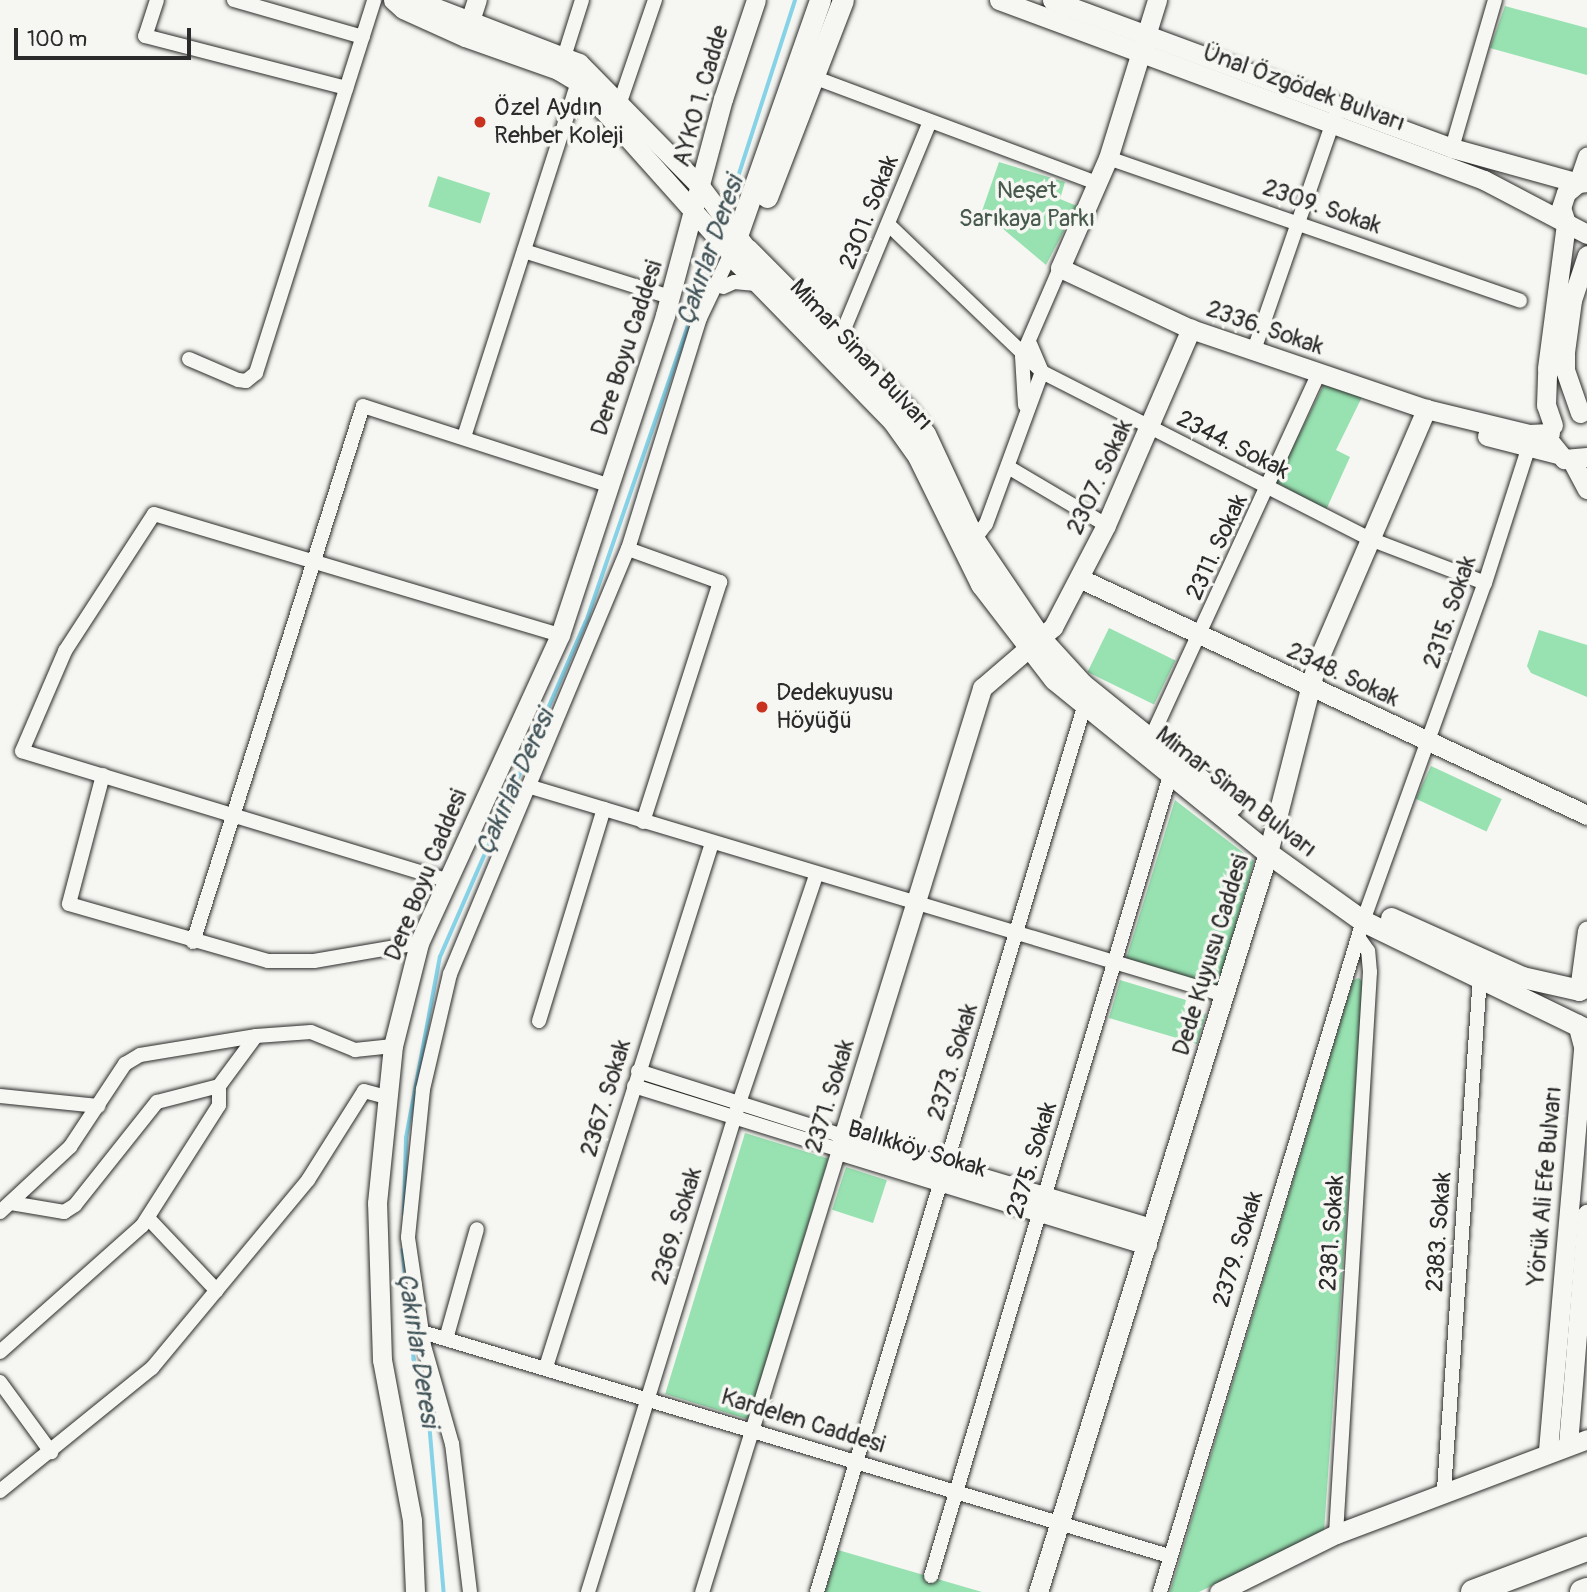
<!DOCTYPE html>
<meta charset="utf-8">
<style>
body{margin:0}
#map{position:relative;width:1587px;height:1592px;overflow:hidden;background:#f6f6f2;font-family:Pangolin,sans-serif}
div>[style]{position:absolute}
[style*='--x']{left:calc(var(--x)*1px);top:calc(var(--y)*1px);width:calc(var(--w)*1px);rotate:calc(var(--a)*1deg)}
.green>*{inset:0;background:#98e2b1;transform-origin:0 0}
.stream>*{height:3.5px;margin:-1.75px;padding:0 1.75px;transform-origin:1.75px;border-radius:1.75px;background:#86d2e7}
.roads{filter:drop-shadow(0 0 2px #2b2b2b) drop-shadow(0 0 2px #2b2b2b)}
.street>*{height:14px;margin:-7px;padding:0 7px;transform-origin:7px;border-radius:7px;background:#f6f6f2}
.secondary>*{height:19px;margin:-9.5px;padding:0 9.5px;transform-origin:9.5px;border-radius:9.5px;background:#f6f6f2}
.primary>*{height:21px;margin:-10.5px;padding:0 10.5px;transform-origin:10.5px;border-radius:10.5px;background:#f6f6f2}
.highway>*{height:24px;margin:-12px;padding:0 12px;transform-origin:12px;border-radius:12px;background:#f6f6f2}
.dots>*{width:19px;height:19px;translate:-50% -50%;box-sizing:border-box;border:4px solid #f6f6f2;border-radius:50%}
span{translate:-50% -50%;white-space:nowrap;text-align:center;line-height:1.15;-webkit-text-stroke:7px #f6f6f2;paint-order:stroke}
.street-label{font-size:24px;color:#2b2b2b}
.poi-label{font-size:24px;color:#2b2b2b}
.left{translate:0 -50%;text-align:left}
.park-label{font-size:24px;color:#46594c}
.water-label{font-size:26px;color:#42555a;font-style:italic}
.scale{position:absolute;left:14px;top:28px;width:177px;height:32px;box-sizing:border-box;border:4px solid #2b2b2b;border-top:0;padding-left:9px;font-size:21px;line-height:24px;white-space:nowrap;color:#2b2b2b;-webkit-text-stroke:5px #f6f6f2;paint-order:stroke}
</style>
<div id="map">
<div class="green">
<i style="clip-path:polygon(1505px 6px,1587px 28px,1587px 75px,1490px 48px)"></i>
<i style="clip-path:polygon(999px 162px,1065px 182px,1060px 199px,1077px 206px,1046px 265px,982px 211px)"></i>
<i style="left:438px;top:176px;width:55px;height:32px;rotate:18deg"></i>
<i style="clip-path:polygon(1325px 382px,1363px 395px,1336px 450px,1350px 457px,1326px 510px,1276px 482px)"></i>
<i style="left:1109px;top:628px;width:74px;height:49px;rotate:26deg"></i>
<i style="clip-path:polygon(1539px 630px,1587px 645px,1587px 697px,1531px 673px,1527px 666px)"></i>
<i style="left:1431px;top:766px;width:78px;height:36px;rotate:25deg"></i>
<i style="clip-path:polygon(1175px 800px,1254px 861px,1218px 986px,1126px 959px)"></i>
<i style="clip-path:polygon(1359px 978px,1363px 982px,1324px 1531px,1199px 1592px,1170px 1592px,1353px 980px)"></i>
<i style="clip-path:polygon(1120px 980px,1186px 1000px,1184px 1008px,1206px 1014px,1197px 1044px,1109px 1018px)"></i>
<i style="left:745px;top:1133px;width:87px;height:273px;rotate:17deg"></i>
<i style="left:846px;top:1167px;width:43px;height:45px;rotate:18deg"></i>
<i style="clip-path:polygon(838px 1550px,982px 1592px,825px 1592px)"></i>
</div>
<div class="stream">
<i style="--x:727;--y:211;--w:222;--a:-72.1"></i>
<i style="--x:404;--y:1214;--w:76;--a:-88.5"></i>
<i style="--x:406;--y:1138;--w:184;--a:-79.4"></i>
<i style="--x:440;--y:957;--w:365;--a:-66.5"></i>
<i style="--x:586;--y:622;--w:399;--a:-71"></i>
<i style="--x:403;--y:1250;--w:110;--a:84.2"></i>
<i style="--x:414;--y:1359;--w:71;--a:76.9"></i>
<i style="--x:430;--y:1428;--w:165;--a:85.1"></i>
</div>
<div class="roads">
<div class="street">
<i style="--x:157;--y:0;--w:38;--a:108"></i>
<i style="--x:145;--y:36;--w:208;--a:14.5"></i>
<i style="--x:234;--y:0;--w:134;--a:16"></i>
<i style="--x:564;--y:57;--w:60;--a:-72.5"></i>
<i style="--x:813;--y:77;--w:303;--a:20.5"></i>
<i style="--x:619;--y:105;--w:111;--a:-71.1"></i>
<i style="--x:1452;--y:148;--w:154;--a:-73.8"></i>
<i style="--x:1108;--y:158;--w:436;--a:19.1"></i>
<i style="--x:890;--y:226;--w:211;--a:43.8"></i>
<i style="--x:1042;--y:372;--w:368;--a:27"></i>
<i style="--x:1370;--y:539;--w:123;--a:20.9"></i>
<i style="--x:524;--y:251;--w:153;--a:17.5"></i>
<i style="--x:723;--y:287;--w:12;--a:-24"></i>
<i style="--x:734;--y:282;--w:25;--a:5"></i>
<i style="--x:837;--y:346;--w:243;--a:-67.5"></i>
<i style="--x:1254;--y:350;--w:248;--a:-70.9"></i>
<i style="--x:189;--y:359;--w:53;--a:23.2"></i>
<i style="--x:238;--y:380;--w:8;--a:7"></i>
<i style="--x:246;--y:381;--w:13;--a:-39"></i>
<i style="--x:256;--y:373;--w:391;--a:-72.4"></i>
<i style="--x:1025;--y:405;--w:49;--a:-93.5"></i>
<i style="--x:1022;--y:356;--w:96;--a:-66.6"></i>
<i style="--x:464;--y:437;--w:373;--a:-72.2"></i>
<i style="--x:1008;--y:467;--w:114;--a:30.6"></i>
<i style="--x:970;--y:545;--w:26;--a:-53"></i>
<i style="--x:986;--y:524;--w:162;--a:-69.8"></i>
<i style="--x:1042;--y:372;--w:30;--a:-113"></i>
<i style="--x:628;--y:549;--w:98;--a:19.7"></i>
<i style="--x:720;--y:582;--w:252;--a:107.8"></i>
<i style="--x:1151;--y:738;--w:402;--a:-65.3"></i>
<i style="--x:103;--y:775;--w:133;--a:104.8"></i>
<i style="--x:69;--y:904;--w:207;--a:16"></i>
<i style="--x:268;--y:961;--w:46;--a:0"></i>
<i style="--x:314;--y:961;--w:107;--a:-9.7"></i>
<i style="--x:531;--y:787;--w:724;--a:16.71"></i>
<i style="--x:446;--y:880;--w:443;--a:-163.1"></i>
<i style="--x:22;--y:751;--w:109;--a:-66.7"></i>
<i style="--x:65;--y:651;--w:163;--a:-57"></i>
<i style="--x:154;--y:514;--w:424;--a:16.6"></i>
<i style="--x:193;--y:942;--w:562;--a:-72.4"></i>
<i style="--x:363;--y:406;--w:257;--a:17.9"></i>
<i style="--x:539;--y:1021;--w:222;--a:-73"></i>
<i style="--x:638;--y:1071;--w:215;--a:17.6"></i>
<i style="--x:634;--y:1086;--w:215;--a:17.3"></i>
<i style="--x:839;--y:1150;--w:463;--a:107.2"></i>
<i style="--x:0;--y:1096;--w:99;--a:5.8"></i>
<i style="--x:11;--y:1203;--w:54;--a:9.6"></i>
<i style="--x:64;--y:1212;--w:13;--a:-32"></i>
<i style="--x:75;--y:1205;--w:132;--a:-51.5"></i>
<i style="--x:157;--y:1102;--w:64;--a:-14.5"></i>
<i style="--x:0;--y:1212;--w:96;--a:-42.9"></i>
<i style="--x:70;--y:1147;--w:100;--a:-56.5"></i>
<i style="--x:125;--y:1064;--w:17;--a:-31"></i>
<i style="--x:140;--y:1055;--w:118;--a:-9.3"></i>
<i style="--x:148;--y:1218;--w:100;--a:46.6"></i>
<i style="--x:422;--y:1332;--w:780;--a:16.69"></i>
<i style="--x:446;--y:1339;--w:114;--a:-74.3"></i>
<i style="--x:0;--y:1352;--w:190;--a:-41.6"></i>
<i style="--x:142;--y:1226;--w:143;--a:-57.5"></i>
<i style="--x:219;--y:1105;--w:19;--a:-90"></i>
<i style="--x:219;--y:1086;--w:62;--a:-53.5"></i>
<i style="--x:256;--y:1036;--w:55;--a:-4.2"></i>
<i style="--x:311;--y:1032;--w:48;--a:22.2"></i>
<i style="--x:355;--y:1050;--w:38;--a:-6"></i>
<i style="--x:546;--y:1367;--w:550;--a:-72.42"></i>
<i style="--x:0;--y:1382;--w:87;--a:53.9"></i>
<i style="--x:1444;--y:1490;--w:515;--a:-85.99"></i>
<i style="--x:0;--y:1491;--w:196;--a:-39"></i>
<i style="--x:152;--y:1368;--w:244;--a:-50.3"></i>
<i style="--x:308;--y:1180;--w:105;--a:-57.8"></i>
<i style="--x:364;--y:1091;--w:24;--a:15"></i>
<i style="--x:1336;--y:1534;--w:563;--a:-86.54"></i>
<i style="--x:1370;--y:972;--w:21;--a:-95"></i>
<i style="--x:1368;--y:951;--w:16;--a:-125"></i>
<i style="--x:931;--y:1576;--w:845;--a:-73.37"></i>
<i style="--x:470;--y:1592;--w:149;--a:-96.9"></i>
<i style="--x:452;--y:1444;--w:102;--a:-105.9"></i>
<i style="--x:424;--y:1346;--w:110;--a:-98.4"></i>
<i style="--x:408;--y:1237;--w:149;--a:-84.2"></i>
<i style="--x:423;--y:1089;--w:118;--a:-76.8"></i>
<i style="--x:450;--y:974;--w:461;--a:-67.3"></i>
<i style="--x:628;--y:549;--w:242;--a:-72.7"></i>
<i style="--x:700;--y:318;--w:72;--a:-64.5"></i>
<i style="--x:588;--y:1592;--w:512;--a:-72.84"></i>
<i style="--x:739;--y:1103;--w:240;--a:-71.3"></i>
<i style="--x:817;--y:1592;--w:924;--a:-73.21"></i>
<i style="--x:1160;--y:1592;--w:701;--a:-73.17"></i>
<i style="--x:1363;--y:921;--w:359;--a:-70.2"></i>
<i style="--x:1485;--y:583;--w:141;--a:-72.2"></i>
</div>
<div class="secondary">
<i style="--x:393;--y:0;--w:13;--a:42"></i>
<i style="--x:403;--y:9;--w:68;--a:24.3"></i>
<i style="--x:465;--y:37;--w:99;--a:19.5"></i>
<i style="--x:558;--y:70;--w:23;--a:31"></i>
<i style="--x:578;--y:82;--w:229;--a:48.2"></i>
<i style="--x:416;--y:0;--w:175;--a:21.1"></i>
<i style="--x:579;--y:63;--w:173;--a:45.5"></i>
<i style="--x:700;--y:186;--w:74;--a:53.3"></i>
<i style="--x:999;--y:0;--w:517;--a:20.36"></i>
<i style="--x:1484;--y:180;--w:116;--a:27.7"></i>
<i style="--x:1052;--y:0;--w:427;--a:20.3"></i>
<i style="--x:1452;--y:148;--w:131;--a:15.5"></i>
<i style="--x:1578;--y:183;--w:9;--a:-6"></i>
<i style="--x:1157;--y:0;--w:165;--a:107.2"></i>
<i style="--x:1108;--y:158;--w:120;--a:113.6"></i>
<i style="--x:1060;--y:268;--w:145;--a:25"></i>
<i style="--x:1191;--y:329;--w:248;--a:18.8"></i>
<i style="--x:1426;--y:409;--w:106;--a:13.6"></i>
<i style="--x:1529;--y:434;--w:21;--a:-3"></i>
<i style="--x:465;--y:36;--w:38;--a:-72"></i>
<i style="--x:1580;--y:413;--w:46;--a:-109.2"></i>
<i style="--x:1565;--y:370;--w:18;--a:-90"></i>
<i style="--x:1565;--y:352;--w:52;--a:-82.3"></i>
<i style="--x:1572;--y:300;--w:47;--a:-71.6"></i>
<i style="--x:1553;--y:425;--w:21;--a:-109"></i>
<i style="--x:1546;--y:405;--w:37;--a:-88"></i>
<i style="--x:1547;--y:368;--w:146;--a:-82.5"></i>
<i style="--x:1566;--y:223;--w:16;--a:-108"></i>
<i style="--x:1561;--y:208;--w:16;--a:-72"></i>
<i style="--x:1566;--y:193;--w:16;--a:-40"></i>
<i style="--x:1578;--y:183;--w:28;--a:-71"></i>
<i style="--x:1487;--y:436;--w:72;--a:14.4"></i>
<i style="--x:1551;--y:443;--w:21;--a:51"></i>
<i style="--x:1564;--y:459;--w:23;--a:-5"></i>
<i style="--x:1572;--y:461;--w:32;--a:62"></i>
<i style="--x:1079;--y:578;--w:561;--a:25.01"></i>
<i style="--x:1579;--y:990;--w:60;--a:-82.3"></i>
<i style="--x:843;--y:1136;--w:322;--a:16.6"></i>
<i style="--x:1147;--y:1245;--w:322;--a:-162.9"></i>
<i style="--x:839;--y:1150;--w:484;--a:-72.8"></i>
<i style="--x:982;--y:688;--w:94;--a:-40.7"></i>
<i style="--x:1053;--y:627;--w:115;--a:-62.5"></i>
<i style="--x:1106;--y:525;--w:214;--a:-66.6"></i>
<i style="--x:1568;--y:1444;--w:231;--a:-85.3"></i>
<i style="--x:1548;--y:1450;--w:406;--a:-85"></i>
<i style="--x:1583;--y:1046;--w:23;--a:-105"></i>
<i style="--x:415;--y:1592;--w:72;--a:-92.4"></i>
<i style="--x:412;--y:1520;--w:163;--a:-100.6"></i>
<i style="--x:382;--y:1360;--w:157;--a:-91.8"></i>
<i style="--x:377;--y:1203;--w:158;--a:-84.2"></i>
<i style="--x:393;--y:1046;--w:106;--a:-75.8"></i>
<i style="--x:419;--y:943;--w:339;--a:-65.4"></i>
<i style="--x:560;--y:635;--w:337;--a:-71.8"></i>
<i style="--x:665;--y:315;--w:224;--a:-75"></i>
<i style="--x:723;--y:99;--w:104;--a:-71.6"></i>
<i style="--x:1038;--y:1592;--w:774;--a:-72.71"></i>
<i style="--x:1268;--y:853;--w:194;--a:-75.7"></i>
<i style="--x:1316;--y:665;--w:279;--a:-66.7"></i>
<i style="--x:1219;--y:1592;--w:131;--a:-26.4"></i>
<i style="--x:1336;--y:1534;--w:268;--a:-20.7"></i>
</div>
<div class="primary">
<i style="--x:820;--y:0;--w:268;--a:109.4"></i>
<i style="--x:731;--y:253;--w:13;--a:51"></i>
<i style="--x:739;--y:263;--w:221;--a:45.7"></i>
<i style="--x:893;--y:421;--w:43;--a:54.5"></i>
<i style="--x:918;--y:456;--w:143;--a:63.8"></i>
<i style="--x:981;--y:584;--w:120;--a:52.5"></i>
<i style="--x:1054;--y:679;--w:276;--a:39.1"></i>
<i style="--x:1268;--y:853;--w:117;--a:35.6"></i>
<i style="--x:1363;--y:921;--w:249;--a:25.9"></i>
<i style="--x:767;--y:197;--w:211;--a:-68.9"></i>
<i style="--x:747;--y:249;--w:226;--a:45.2"></i>
<i style="--x:906;--y:409;--w:31;--a:53"></i>
<i style="--x:925;--y:434;--w:118;--a:65"></i>
<i style="--x:975;--y:541;--w:120;--a:55.9"></i>
<i style="--x:1042;--y:640;--w:59;--a:47.7"></i>
<i style="--x:1082;--y:684;--w:193;--a:38.9"></i>
<i style="--x:1391;--y:918;--w:144;--a:24.2"></i>
<i style="--x:1522;--y:977;--w:58;--a:12.8"></i>
<i style="--x:1579;--y:990;--w:9;--a:-27"></i>
</div>
<div class="highway">
<i style="--x:1473;--y:1592;--w:122;--a:-20.7"></i>
<i style="--x:1582;--y:1592;--w:5;--a:-22"></i>
</div>
</div>
<div class="dots">
<i style="left:480px;top:122px;background:#c8321e"></i>
<i style="left:762px;top:707px;background:#c8321e"></i>
</div>
<div class="street-label">
<span style="left:1304px;top:88px;rotate:20deg">Ünal Özgödek Bulvarı</span>
<span style="left:701px;top:96px;rotate:-74deg">AYKO 1. Cadde</span>
<span style="left:1322px;top:207px;rotate:19deg">2309. Sokak</span>
<span style="left:869px;top:212px;rotate:-68deg">2301. Sokak</span>
<span style="left:1265px;top:328px;rotate:19deg">2336. Sokak</span>
<span style="left:627px;top:348px;rotate:-72deg">Dere Boyu Caddesi</span>
<span style="left:861px;top:355px;rotate:47deg">Mimar Sinan Bulvarı</span>
<span style="left:1233px;top:445px;rotate:27deg">2344. Sokak</span>
<span style="left:1100px;top:477px;rotate:-65deg">2307. Sokak</span>
<span style="left:1217px;top:547px;rotate:-65deg">2311. Sokak</span>
<span style="left:1450px;top:612px;rotate:-71deg">2315. Sokak</span>
<span style="left:1343px;top:675px;rotate:25deg">2348. Sokak</span>
<span style="left:1236px;top:792px;rotate:38deg">Mimar Sinan Bulvarı</span>
<span style="left:426px;top:875px;rotate:-68deg">Dere Boyu Caddesi</span>
<span style="left:1211px;top:955px;rotate:-73deg">Dede Kuyusu Caddesi</span>
<span style="left:953px;top:1062px;rotate:-73deg">2373. Sokak</span>
<span style="left:830px;top:1096px;rotate:-73deg">2371. Sokak</span>
<span style="left:606px;top:1098px;rotate:-73deg">2367. Sokak</span>
<span style="left:917px;top:1149px;rotate:17deg">Balıkköy Sokak</span>
<span style="left:1032px;top:1160px;rotate:-73deg">2375. Sokak</span>
<span style="left:1545px;top:1186px;rotate:-85deg">Yörük Ali Efe Bulvarı</span>
<span style="left:677px;top:1226px;rotate:-73deg">2369. Sokak</span>
<span style="left:1439px;top:1232px;rotate:-86deg">2383. Sokak</span>
<span style="left:1332px;top:1233px;rotate:-86deg">2381. Sokak</span>
<span style="left:1238px;top:1249px;rotate:-73deg">2379. Sokak</span>
<span style="left:803px;top:1421px;rotate:17deg">Kardelen Caddesi</span>
</div>
<div class="poi-label">
<span class="left" style="left:494px;top:122px">Özel Aydın<br>Rehber Koleji</span>
<span class="left" style="left:776px;top:707px">Dedekuyusu<br>Höyüğü</span>
</div>
<div class="park-label">
<span style="left:1027px;top:205px">Neşet<br>Sarıkaya Parkı</span>
</div>
<div class="water-label">
<span style="left:711px;top:251px;rotate:-71deg">Çakırlar Deresi</span>
<span style="left:516px;top:783px;rotate:-66deg">Çakırlar Deresi</span>
<span style="left:417px;top:1350px;rotate:81deg">Çakırlar Deresi</span>
</div>
<div class="scale">100 m</div>
</div>
